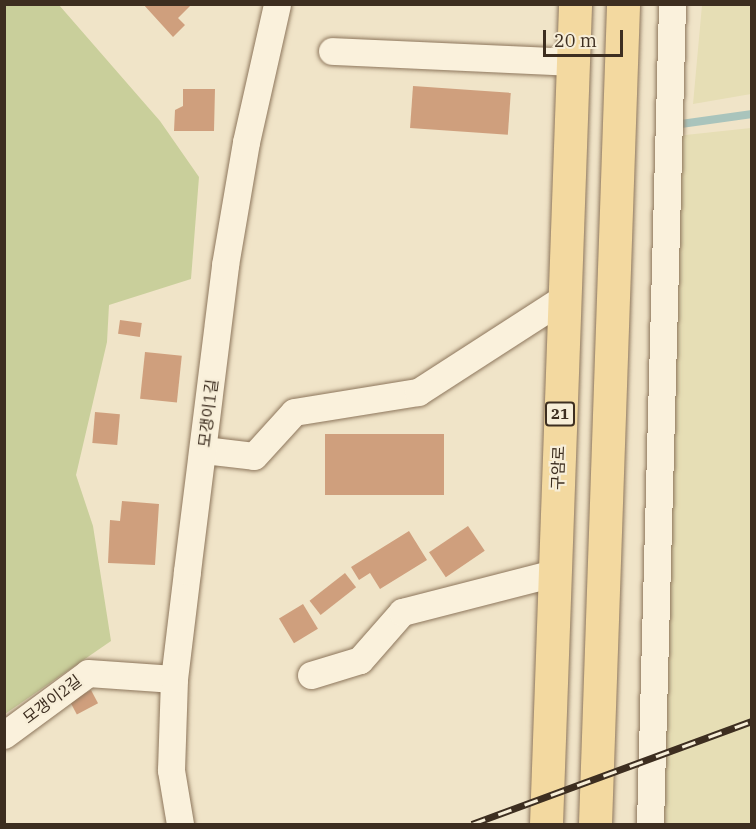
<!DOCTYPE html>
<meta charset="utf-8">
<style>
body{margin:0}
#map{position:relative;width:756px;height:829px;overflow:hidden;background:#f0e4c8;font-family:"IBM Plex Serif","Noto Sans KR",serif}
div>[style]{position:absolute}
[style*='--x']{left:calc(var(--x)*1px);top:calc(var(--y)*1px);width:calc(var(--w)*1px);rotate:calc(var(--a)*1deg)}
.farmland>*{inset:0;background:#e6deb5}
.green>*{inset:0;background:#c9cf9b}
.stream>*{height:8px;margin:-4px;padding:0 4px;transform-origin:4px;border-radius:4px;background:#a9c4bc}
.building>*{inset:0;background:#cf9f7d;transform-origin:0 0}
.roads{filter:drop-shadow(0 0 2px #8d765c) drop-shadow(0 0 2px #8d765c)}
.minor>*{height:27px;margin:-13.5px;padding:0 13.5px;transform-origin:13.5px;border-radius:13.5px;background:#faf1dc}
.major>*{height:33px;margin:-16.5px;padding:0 16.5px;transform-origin:16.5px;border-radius:16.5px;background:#f3d9a0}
.rail>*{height:7px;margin-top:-3.5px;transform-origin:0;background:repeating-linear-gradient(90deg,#f7eed8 0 14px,#3d2e20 0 28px);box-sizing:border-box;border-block:2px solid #3d2e20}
span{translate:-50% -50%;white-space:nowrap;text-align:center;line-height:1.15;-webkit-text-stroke:4.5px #f7eed8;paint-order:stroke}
.shield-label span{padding:2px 4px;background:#f7eed8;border:2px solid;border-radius:4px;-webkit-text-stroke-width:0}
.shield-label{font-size:15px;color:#3d2e20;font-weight:700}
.street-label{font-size:16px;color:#3d2e20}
.frame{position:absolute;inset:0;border:6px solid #3d2e20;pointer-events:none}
.scale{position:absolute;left:543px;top:30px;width:80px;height:27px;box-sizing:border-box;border:3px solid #3d2e20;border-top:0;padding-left:8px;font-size:18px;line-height:21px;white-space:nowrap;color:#3d2e20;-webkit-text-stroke:4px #f7eed8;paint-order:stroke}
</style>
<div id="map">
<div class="farmland">
<i style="clip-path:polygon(702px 5px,751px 5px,751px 94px,693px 104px)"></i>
<i style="clip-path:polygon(751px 128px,751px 824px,663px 824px,676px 136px)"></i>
</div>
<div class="green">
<i style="clip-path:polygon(5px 4px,59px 5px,160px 121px,199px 177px,191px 279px,109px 305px,107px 342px,76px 475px,93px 526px,111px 641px,5px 714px)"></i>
</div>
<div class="stream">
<i style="--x:681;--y:124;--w:72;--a:-8"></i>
</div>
<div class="building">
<i style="clip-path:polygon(143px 4px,192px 4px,178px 18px,185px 25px,173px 37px)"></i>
<i style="left:413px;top:86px;width:98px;height:42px;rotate:4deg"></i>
<i style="clip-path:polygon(183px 89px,215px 89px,214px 131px,174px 131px,175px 110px,183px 106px)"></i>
<i style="left:120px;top:320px;width:22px;height:14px;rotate:8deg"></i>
<i style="left:145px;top:352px;width:37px;height:47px;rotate:6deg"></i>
<i style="left:95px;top:412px;width:25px;height:31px;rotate:5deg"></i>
<i style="left:325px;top:434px;width:119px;height:61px"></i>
<i style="clip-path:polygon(122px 501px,159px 504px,155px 565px,108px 563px,110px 520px,120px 521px)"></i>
<i style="left:468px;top:526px;width:30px;height:47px;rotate:56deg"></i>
<i style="clip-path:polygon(409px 531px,427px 560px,380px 589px,370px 573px,359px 580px,351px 567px)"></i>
<i style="left:345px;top:573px;width:18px;height:45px;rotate:52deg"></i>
<i style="left:303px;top:604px;width:29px;height:28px;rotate:59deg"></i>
<i style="left:91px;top:690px;width:15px;height:24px;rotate:62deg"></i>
</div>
<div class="roads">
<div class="minor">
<i style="--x:332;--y:51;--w:240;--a:2.6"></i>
<i style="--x:204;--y:450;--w:50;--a:6.8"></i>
<i style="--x:254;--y:456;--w:59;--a:-47.7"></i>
<i style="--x:294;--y:412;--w:126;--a:-9.2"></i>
<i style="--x:418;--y:392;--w:174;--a:-32.8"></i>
<i style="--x:311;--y:675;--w:51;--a:-17"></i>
<i style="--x:360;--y:660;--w:64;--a:-48.8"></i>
<i style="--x:402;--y:612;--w:157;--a:-14.4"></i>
<i style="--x:4;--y:735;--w:104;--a:-36.4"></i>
<i style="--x:88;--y:673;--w:86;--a:4"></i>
<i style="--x:180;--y:824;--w:55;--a:-99.5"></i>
<i style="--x:171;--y:770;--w:91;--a:-88.1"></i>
<i style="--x:174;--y:679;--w:109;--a:-83.1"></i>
<i style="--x:187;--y:571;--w:308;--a:-82.9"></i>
<i style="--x:225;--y:265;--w:125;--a:-80.3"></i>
<i style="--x:246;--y:142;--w:141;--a:-77.3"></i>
<i style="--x:650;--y:824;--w:820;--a:-88.46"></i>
</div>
<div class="major">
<i style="--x:546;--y:824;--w:821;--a:-87.97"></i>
<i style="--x:595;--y:824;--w:820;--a:-88.04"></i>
</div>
</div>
<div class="rail">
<i style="--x:472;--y:824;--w:298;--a:-20.2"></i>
</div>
<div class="shield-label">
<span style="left:560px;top:414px">21</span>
</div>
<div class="street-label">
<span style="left:208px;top:413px;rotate:-83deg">모갱이1길</span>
<span style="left:558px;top:468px;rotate:-88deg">구암로</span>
<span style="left:52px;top:699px;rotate:-37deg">모갱이2길</span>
</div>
<div class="frame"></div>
<div class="scale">20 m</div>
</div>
